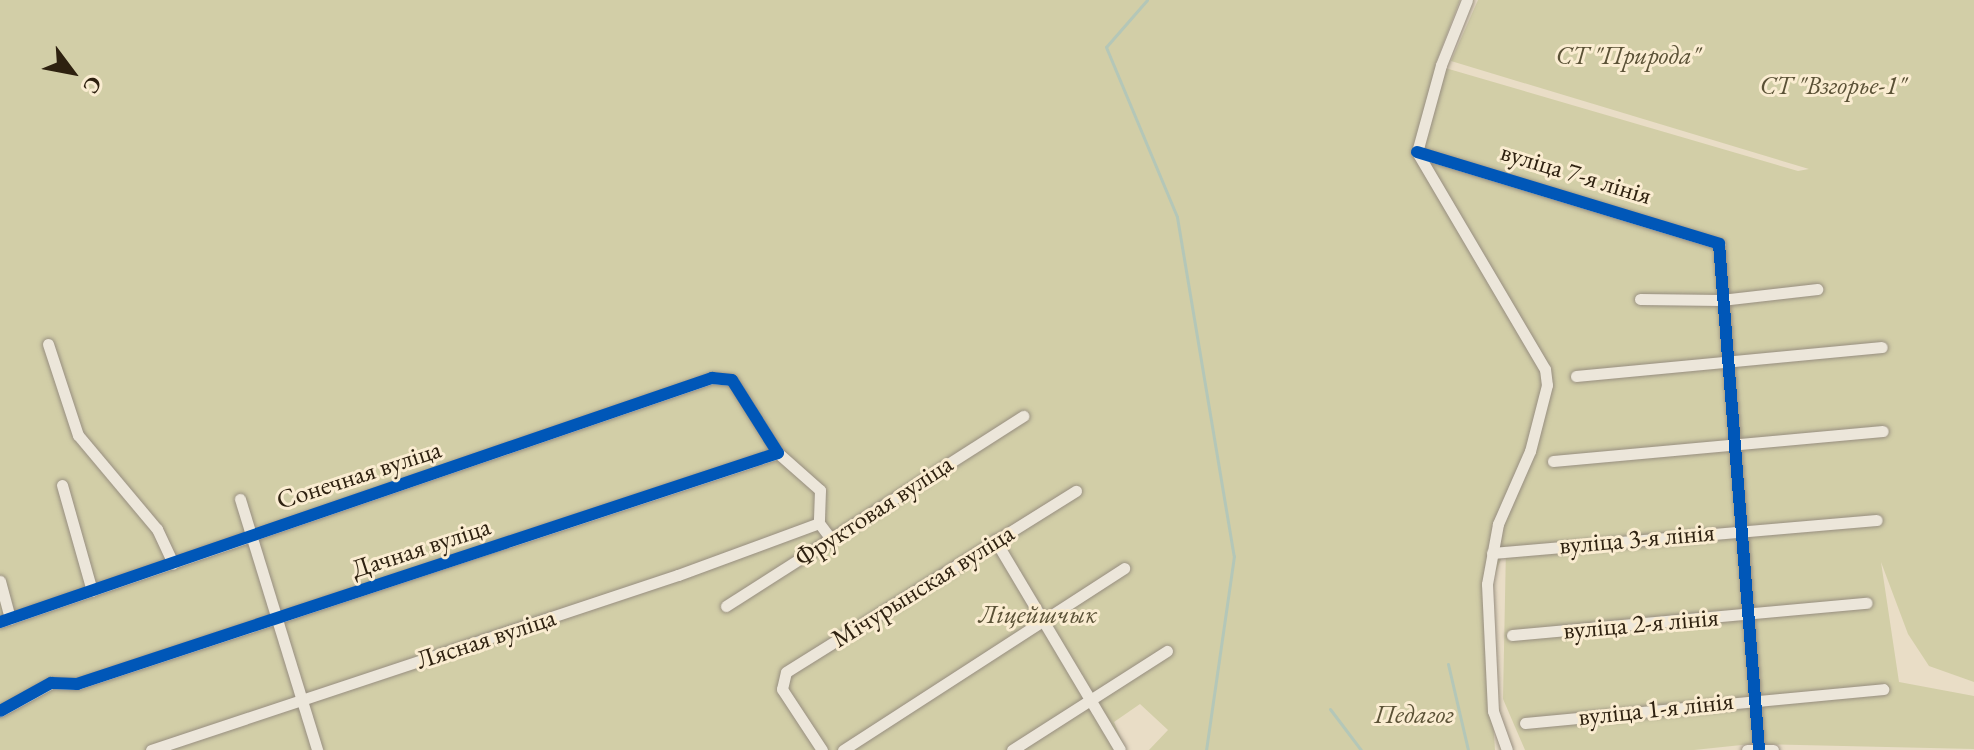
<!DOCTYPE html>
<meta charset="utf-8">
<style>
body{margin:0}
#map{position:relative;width:1974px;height:750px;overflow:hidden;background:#e9ddc6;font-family:"EB Garamond",serif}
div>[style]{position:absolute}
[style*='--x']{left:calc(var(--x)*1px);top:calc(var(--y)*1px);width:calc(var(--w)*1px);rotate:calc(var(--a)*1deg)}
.green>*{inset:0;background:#d2cea7}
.stream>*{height:3px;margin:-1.5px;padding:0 1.5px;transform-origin:1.5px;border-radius:1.5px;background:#b4c7b8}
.roads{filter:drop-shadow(0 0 2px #978e80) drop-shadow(0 0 2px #978e80)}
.minor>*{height:11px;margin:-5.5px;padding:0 5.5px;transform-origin:5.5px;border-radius:5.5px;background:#ece6da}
.cycleway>*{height:12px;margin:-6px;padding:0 6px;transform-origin:6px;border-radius:6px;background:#0057b8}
span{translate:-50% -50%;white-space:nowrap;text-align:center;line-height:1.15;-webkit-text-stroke:6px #faecd1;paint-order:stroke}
.park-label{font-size:26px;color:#5a5136;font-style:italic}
.street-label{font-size:26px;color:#2e2110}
.north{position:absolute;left:32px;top:32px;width:80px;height:80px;-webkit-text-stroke:6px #faecd1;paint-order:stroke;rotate:122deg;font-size:22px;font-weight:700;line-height:32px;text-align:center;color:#2e2110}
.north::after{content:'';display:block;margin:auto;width:28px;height:36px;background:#2e2110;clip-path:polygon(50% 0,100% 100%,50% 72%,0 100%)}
</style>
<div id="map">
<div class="green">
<i style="clip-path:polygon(0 0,1460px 0,1435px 65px,1798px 171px,1809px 169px,1451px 61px,1478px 0,1974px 0,1974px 682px,1929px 666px,1908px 634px,1881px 562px,1899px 682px,1974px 696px,1974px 749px,1751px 744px,1694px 750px,1525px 750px,1503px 699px,1506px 547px,1485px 599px,1495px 750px,1149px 750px,1168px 730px,1140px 704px,1114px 722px,1126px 750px,0 750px)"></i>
</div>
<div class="stream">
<i style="--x:1147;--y:0;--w:62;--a:131.1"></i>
<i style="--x:1106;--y:47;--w:184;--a:67.3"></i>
<i style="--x:1177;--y:217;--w:344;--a:80.5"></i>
<i style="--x:1234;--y:556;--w:196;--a:98.2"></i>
<i style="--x:1448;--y:664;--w:88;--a:76.9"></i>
<i style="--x:1330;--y:709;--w:51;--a:52.9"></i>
</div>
<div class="roads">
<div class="minor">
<i style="--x:1467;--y:0;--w:70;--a:111.8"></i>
<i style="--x:1441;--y:65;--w:90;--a:105.4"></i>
<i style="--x:1417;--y:152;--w:252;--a:59.5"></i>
<i style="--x:1545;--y:369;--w:16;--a:83"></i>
<i style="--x:1547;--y:385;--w:68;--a:104.4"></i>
<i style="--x:1530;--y:451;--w:80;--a:113.7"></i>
<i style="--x:1498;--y:524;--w:61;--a:100.4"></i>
<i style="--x:1487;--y:584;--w:127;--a:87.3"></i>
<i style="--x:1493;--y:711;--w:41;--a:70.3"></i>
<i style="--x:1417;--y:152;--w:316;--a:16.9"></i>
<i style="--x:1719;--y:244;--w:507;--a:85.47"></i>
<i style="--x:1640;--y:299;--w:81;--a:0.7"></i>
<i style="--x:1721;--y:300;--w:97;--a:-6.5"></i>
<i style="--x:48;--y:344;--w:96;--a:71.8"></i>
<i style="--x:78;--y:435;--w:123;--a:50"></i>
<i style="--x:157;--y:529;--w:38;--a:65"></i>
<i style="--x:1576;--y:376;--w:307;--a:-5.4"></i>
<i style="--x:778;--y:453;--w:56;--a:41.4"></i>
<i style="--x:820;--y:490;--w:33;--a:92"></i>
<i style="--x:819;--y:523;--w:20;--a:53"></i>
<i style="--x:1553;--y:461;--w:331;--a:-5.2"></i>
<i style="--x:62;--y:485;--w:110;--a:74.2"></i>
<i style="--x:240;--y:499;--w:263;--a:72.9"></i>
<i style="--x:995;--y:540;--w:244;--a:59.2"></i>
<i style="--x:1492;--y:553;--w:386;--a:-4.9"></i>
<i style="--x:0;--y:581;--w:39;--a:75"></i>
<i style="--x:726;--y:606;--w:353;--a:-32.6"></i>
<i style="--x:0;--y:622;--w:753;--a:-18.92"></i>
<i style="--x:712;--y:378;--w:20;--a:6"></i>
<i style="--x:732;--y:380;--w:86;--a:57.8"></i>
<i style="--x:778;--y:453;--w:738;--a:161.76"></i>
<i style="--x:77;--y:684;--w:26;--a:-178"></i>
<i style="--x:51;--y:683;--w:58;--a:151.2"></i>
<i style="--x:1512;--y:635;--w:356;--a:-5.2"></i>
<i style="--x:1525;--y:723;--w:360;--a:-5.4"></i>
<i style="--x:151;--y:750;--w:555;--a:-18.37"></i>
<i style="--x:678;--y:575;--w:150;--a:-20.2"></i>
<i style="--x:822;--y:750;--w:73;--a:-123.3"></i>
<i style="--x:782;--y:689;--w:17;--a:-77"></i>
<i style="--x:786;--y:672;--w:342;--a:-32"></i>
<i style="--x:843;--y:750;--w:335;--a:-32.9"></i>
<i style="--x:1012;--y:750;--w:184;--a:-32.6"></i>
<i style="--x:1747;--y:750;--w:26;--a:0"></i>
</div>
</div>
<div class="cycleway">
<i style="--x:1417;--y:152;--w:316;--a:16.9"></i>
<i style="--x:1719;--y:244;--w:507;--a:85.47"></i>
<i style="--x:0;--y:622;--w:753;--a:-18.92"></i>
<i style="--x:712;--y:378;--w:20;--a:6"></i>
<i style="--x:732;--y:380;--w:86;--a:57.8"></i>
<i style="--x:778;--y:453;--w:738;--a:161.76"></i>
<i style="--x:77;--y:684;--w:26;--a:-178"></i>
<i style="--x:51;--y:683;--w:58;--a:151.2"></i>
</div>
<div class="park-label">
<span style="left:1628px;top:56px">СТ "Природа"</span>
<span style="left:1833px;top:86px">СТ "Взгорье-1"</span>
<span style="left:1038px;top:615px">Ліцейшчык</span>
<span style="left:1414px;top:715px">Педагог</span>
</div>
<div class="street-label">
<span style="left:1576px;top:174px;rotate:17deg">вуліца 7-я лінія</span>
<span style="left:359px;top:475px;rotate:-18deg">Сонечная вуліца</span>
<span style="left:874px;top:511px;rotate:-33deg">Фруктовая вуліца</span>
<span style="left:1637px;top:539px;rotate:-5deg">вуліца 3-я лінія</span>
<span style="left:421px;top:548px;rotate:-18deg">Дачная вуліца</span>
<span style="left:923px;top:586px;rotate:-32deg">Мічурынская вуліца</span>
<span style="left:1641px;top:624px;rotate:-5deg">вуліца 2-я лінія</span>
<span style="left:486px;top:639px;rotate:-18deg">Лясная вуліца</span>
<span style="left:1656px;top:709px;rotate:-6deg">вуліца 1-я лінія</span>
</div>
<div class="north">С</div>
</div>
